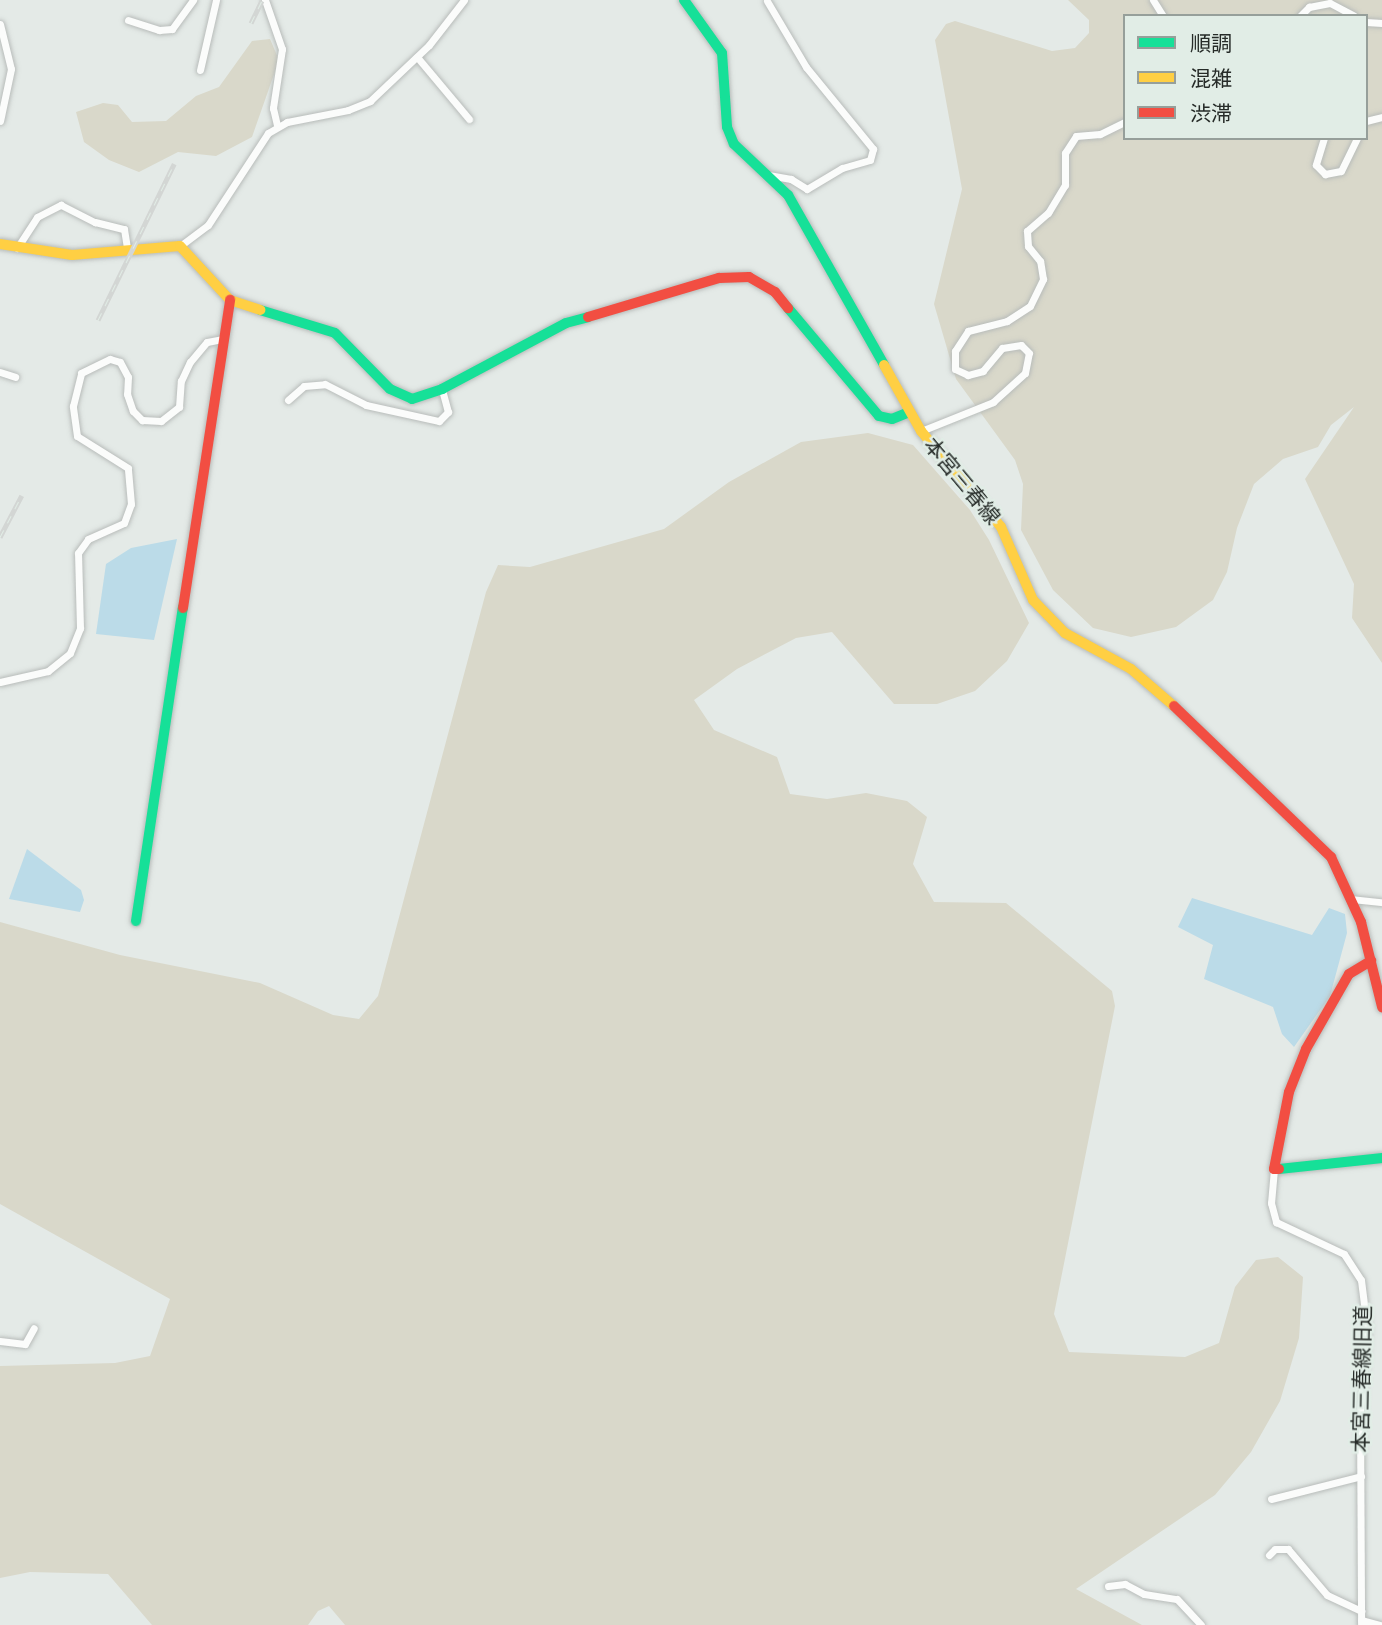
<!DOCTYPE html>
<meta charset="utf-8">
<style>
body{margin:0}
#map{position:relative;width:1382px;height:1625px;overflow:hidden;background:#e4eae7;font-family:"Archivo Narrow","Noto Sans JP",sans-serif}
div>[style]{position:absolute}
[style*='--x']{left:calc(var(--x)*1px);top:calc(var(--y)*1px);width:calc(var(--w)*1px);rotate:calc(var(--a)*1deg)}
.green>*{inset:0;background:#d9d8ca}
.water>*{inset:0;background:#bbdbe8}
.roads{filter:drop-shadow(0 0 2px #b8bcba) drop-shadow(0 0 2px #b8bcba)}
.street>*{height:7px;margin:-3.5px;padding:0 3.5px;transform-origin:3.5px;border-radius:3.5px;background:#fbfcfb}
.fast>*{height:10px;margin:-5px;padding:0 5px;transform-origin:5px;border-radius:5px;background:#16e098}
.slow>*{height:10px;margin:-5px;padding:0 5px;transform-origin:5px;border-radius:5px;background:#ffcf43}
.jam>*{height:10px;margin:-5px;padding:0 5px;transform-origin:5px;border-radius:5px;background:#f24e42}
.rail>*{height:5px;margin-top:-2.5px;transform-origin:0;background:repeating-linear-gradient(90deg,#e1ede6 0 8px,#d3d6d4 0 16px);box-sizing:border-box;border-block:2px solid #d3d6d4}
span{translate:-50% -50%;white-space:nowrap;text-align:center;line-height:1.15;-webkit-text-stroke:5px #e1ede6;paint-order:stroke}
.street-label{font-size:21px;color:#262b28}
.legend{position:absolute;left:1123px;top:14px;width:245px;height:126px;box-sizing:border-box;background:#e1ede6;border:2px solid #969f9a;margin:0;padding:9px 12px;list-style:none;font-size:21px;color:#262b28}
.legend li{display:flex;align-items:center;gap:14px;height:35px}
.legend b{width:35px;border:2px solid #969f9a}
</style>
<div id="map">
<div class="green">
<i style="clip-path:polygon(evenodd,1068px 0,1382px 0,1382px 663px,1352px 618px,1354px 584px,1305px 479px,1354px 407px,1331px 425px,1318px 447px,1283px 459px,1254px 484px,1237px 528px,1227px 572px,1213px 600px,1176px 627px,1131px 637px,1093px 628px,1053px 590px,1021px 530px,1023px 484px,1015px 460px,956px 379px,934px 304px,962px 189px,935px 40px,946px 24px,955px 21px,1052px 51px,1075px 48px,1089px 33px,1089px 20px,1068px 0,1125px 16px,1366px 16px,1366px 138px,1125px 138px,1125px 16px)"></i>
<i style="clip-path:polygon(270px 39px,279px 60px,252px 137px,216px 156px,178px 152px,139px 172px,109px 160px,84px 142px,76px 112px,103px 103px,118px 105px,132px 122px,166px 121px,196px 96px,219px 87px,252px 41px)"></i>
<i style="clip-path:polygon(868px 433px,913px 445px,970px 510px,989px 540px,1029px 623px,1007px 661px,975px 691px,937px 704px,894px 704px,832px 632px,796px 638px,737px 669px,694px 700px,714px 730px,777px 757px,790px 794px,827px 799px,866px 793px,907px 801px,927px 817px,913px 864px,934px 902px,1006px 903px,1112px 991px,1115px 1006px,1054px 1314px,1069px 1352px,1185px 1357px,1219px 1343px,1235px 1287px,1256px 1260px,1278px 1257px,1303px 1277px,1299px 1338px,1280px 1401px,1251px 1452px,1215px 1495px,1076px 1589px,1142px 1625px,345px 1625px,329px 1606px,318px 1611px,308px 1625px,152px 1625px,108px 1574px,30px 1572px,0 1578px,0 1366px,115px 1363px,150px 1356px,170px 1299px,0 1204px,0 922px,120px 955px,260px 983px,333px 1015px,359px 1019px,378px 996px,486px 592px,498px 565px,530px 567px,664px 529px,729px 482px,801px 442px)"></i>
</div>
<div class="water">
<i style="clip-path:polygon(177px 539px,154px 640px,96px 634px,106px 564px,131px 548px)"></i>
<i style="clip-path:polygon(27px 849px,81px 890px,84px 900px,80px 912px,9px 899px)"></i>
<i style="clip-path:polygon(1192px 898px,1312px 935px,1329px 908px,1345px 914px,1347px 933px,1330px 996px,1294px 1047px,1282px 1034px,1273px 1007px,1204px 979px,1213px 945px,1178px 927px)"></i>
</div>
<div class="roads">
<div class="street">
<i style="--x:265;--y:0;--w:52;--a:70.9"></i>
<i style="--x:282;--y:49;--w:60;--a:98.7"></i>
<i style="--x:273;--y:108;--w:18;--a:77"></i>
<i style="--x:1153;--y:0;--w:19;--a:58"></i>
<i style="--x:767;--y:1;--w:77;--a:59.4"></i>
<i style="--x:806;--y:67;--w:106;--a:50.7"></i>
<i style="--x:873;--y:149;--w:11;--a:105"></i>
<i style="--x:870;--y:160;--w:29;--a:164"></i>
<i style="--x:842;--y:168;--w:41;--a:149"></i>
<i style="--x:807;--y:189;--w:19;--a:-148"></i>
<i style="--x:791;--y:179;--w:23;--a:-170"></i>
<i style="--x:1300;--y:16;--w:13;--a:-45"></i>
<i style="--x:1309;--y:7;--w:21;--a:-11"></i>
<i style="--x:1330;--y:3;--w:27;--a:28"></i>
<i style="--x:128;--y:20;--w:33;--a:18"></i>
<i style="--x:159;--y:30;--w:13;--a:-4"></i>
<i style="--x:172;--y:29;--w:36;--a:-54"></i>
<i style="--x:1366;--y:22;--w:16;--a:4"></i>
<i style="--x:0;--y:24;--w:46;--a:76.3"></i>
<i style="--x:11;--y:69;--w:53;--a:101.9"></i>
<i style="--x:417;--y:57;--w:81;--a:50"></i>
<i style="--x:200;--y:70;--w:72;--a:-77.1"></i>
<i style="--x:1366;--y:121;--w:16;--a:-14"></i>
<i style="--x:1324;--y:138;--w:28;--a:107"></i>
<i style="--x:1316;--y:165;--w:13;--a:45"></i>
<i style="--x:1325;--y:174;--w:16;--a:-11"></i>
<i style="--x:1341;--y:171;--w:37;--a:-64"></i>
<i style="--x:180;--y:246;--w:35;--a:-37"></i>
<i style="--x:208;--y:225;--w:110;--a:-56.9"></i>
<i style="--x:268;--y:133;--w:22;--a:-30"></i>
<i style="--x:287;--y:122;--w:62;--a:-11.1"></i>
<i style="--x:348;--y:110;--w:24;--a:-22"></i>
<i style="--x:370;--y:101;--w:81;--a:-43.5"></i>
<i style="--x:429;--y:45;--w:57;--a:-52.1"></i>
<i style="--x:17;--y:248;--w:37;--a:-57"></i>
<i style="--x:37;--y:217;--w:27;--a:-27"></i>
<i style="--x:61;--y:205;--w:38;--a:27"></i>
<i style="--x:95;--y:222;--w:30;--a:14"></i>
<i style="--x:124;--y:229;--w:19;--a:81"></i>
<i style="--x:0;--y:372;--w:16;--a:18"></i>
<i style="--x:288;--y:400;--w:21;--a:-41"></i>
<i style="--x:304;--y:386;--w:21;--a:-5"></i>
<i style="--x:325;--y:384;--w:46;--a:27.1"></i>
<i style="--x:366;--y:405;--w:75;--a:12.4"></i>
<i style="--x:439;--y:421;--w:13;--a:-45"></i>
<i style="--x:448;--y:412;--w:24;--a:-105"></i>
<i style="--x:921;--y:431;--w:78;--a:-21.9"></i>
<i style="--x:993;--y:402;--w:43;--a:-42.2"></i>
<i style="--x:1025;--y:373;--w:20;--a:-79"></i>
<i style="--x:1029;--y:353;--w:11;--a:-135"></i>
<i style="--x:1021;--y:345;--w:19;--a:171"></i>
<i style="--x:1002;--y:348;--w:30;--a:130"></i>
<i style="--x:983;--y:371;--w:16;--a:165"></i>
<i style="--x:968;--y:375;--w:14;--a:-155"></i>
<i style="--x:955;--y:369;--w:18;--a:-90"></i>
<i style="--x:955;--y:351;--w:24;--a:-57"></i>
<i style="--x:968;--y:331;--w:40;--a:-14.4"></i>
<i style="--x:1007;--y:321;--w:27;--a:-33"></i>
<i style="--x:1030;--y:306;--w:30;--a:-64"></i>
<i style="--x:1043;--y:279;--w:18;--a:-99"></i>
<i style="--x:1040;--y:261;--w:19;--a:-129"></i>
<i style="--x:1028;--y:246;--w:15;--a:-94"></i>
<i style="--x:1027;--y:231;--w:28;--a:-41"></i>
<i style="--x:1048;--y:213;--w:33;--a:-59"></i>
<i style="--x:1065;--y:185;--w:32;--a:-90"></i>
<i style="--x:1065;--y:153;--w:20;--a:-57"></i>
<i style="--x:1076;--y:136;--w:24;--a:-5"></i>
<i style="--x:1100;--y:134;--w:28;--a:-26"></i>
<i style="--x:0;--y:682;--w:49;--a:-12.9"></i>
<i style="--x:48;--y:671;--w:28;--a:-39"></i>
<i style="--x:70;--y:653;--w:27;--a:-68"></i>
<i style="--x:80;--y:628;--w:75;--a:-91.5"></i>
<i style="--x:78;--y:553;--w:17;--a:-54"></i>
<i style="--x:88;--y:539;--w:39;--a:-24"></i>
<i style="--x:124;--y:523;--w:20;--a:-70"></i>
<i style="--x:131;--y:504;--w:36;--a:-95"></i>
<i style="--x:128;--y:468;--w:60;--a:-147.9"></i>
<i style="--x:77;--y:436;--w:30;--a:-98"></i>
<i style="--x:73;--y:406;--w:34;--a:-76"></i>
<i style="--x:81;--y:373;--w:32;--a:-26"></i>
<i style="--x:110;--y:359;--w:10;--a:17"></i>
<i style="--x:120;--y:362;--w:17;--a:62"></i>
<i style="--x:128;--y:377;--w:17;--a:93"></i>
<i style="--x:127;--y:394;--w:18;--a:71"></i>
<i style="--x:133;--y:411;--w:13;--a:45"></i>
<i style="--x:142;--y:420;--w:19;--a:3"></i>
<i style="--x:161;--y:421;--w:23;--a:-38"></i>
<i style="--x:179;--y:407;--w:26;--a:-86"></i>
<i style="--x:181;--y:381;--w:21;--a:-65"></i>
<i style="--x:190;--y:362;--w:26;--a:-50"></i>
<i style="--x:207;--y:342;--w:15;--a:-11"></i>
<i style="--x:1351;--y:899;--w:31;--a:6"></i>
<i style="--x:1274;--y:1169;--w:34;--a:95"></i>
<i style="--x:1271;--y:1203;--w:20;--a:75"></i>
<i style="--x:1276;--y:1222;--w:75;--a:25.2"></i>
<i style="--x:1344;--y:1254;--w:31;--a:57"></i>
<i style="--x:1361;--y:1280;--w:48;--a:82.9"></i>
<i style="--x:1367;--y:1328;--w:86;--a:94.7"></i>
<i style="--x:1360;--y:1414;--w:211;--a:89.7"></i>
<i style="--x:0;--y:1341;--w:25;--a:7"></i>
<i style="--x:25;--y:1344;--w:18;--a:-61"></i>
<i style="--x:1271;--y:1499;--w:93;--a:-14.3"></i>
<i style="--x:1269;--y:1555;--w:8;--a:-45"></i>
<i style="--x:1275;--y:1549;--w:13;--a:0"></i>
<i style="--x:1288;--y:1549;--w:60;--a:49.7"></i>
<i style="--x:1327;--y:1595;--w:38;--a:25"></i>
<i style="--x:1108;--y:1586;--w:17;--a:-7"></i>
<i style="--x:1125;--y:1584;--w:21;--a:28"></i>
<i style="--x:1144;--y:1594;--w:33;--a:9"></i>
<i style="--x:1177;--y:1599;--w:35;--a:47"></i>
<i style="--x:1361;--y:1620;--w:20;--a:15"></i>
</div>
<div class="fast">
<i style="--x:684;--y:0;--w:65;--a:54.4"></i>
<i style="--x:722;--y:53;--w:74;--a:86.1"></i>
<i style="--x:727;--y:127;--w:18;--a:68"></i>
<i style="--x:734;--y:144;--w:74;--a:43.4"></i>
<i style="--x:788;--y:195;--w:195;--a:60.5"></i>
<i style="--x:788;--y:308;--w:141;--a:49.9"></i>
<i style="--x:879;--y:416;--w:13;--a:13"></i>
<i style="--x:892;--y:419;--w:18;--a:-22"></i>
<i style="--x:260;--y:310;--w:78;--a:17"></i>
<i style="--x:335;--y:333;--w:78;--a:45.5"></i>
<i style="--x:390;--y:389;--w:24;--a:24"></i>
<i style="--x:412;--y:399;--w:32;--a:-18"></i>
<i style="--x:442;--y:389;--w:140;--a:-28"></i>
<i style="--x:566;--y:323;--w:23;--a:-15"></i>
<i style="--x:136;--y:921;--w:317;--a:-81.5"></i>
<i style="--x:1279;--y:1169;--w:104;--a:-6.1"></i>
</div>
<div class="slow">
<i style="--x:0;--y:244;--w:73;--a:8.7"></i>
<i style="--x:72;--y:255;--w:108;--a:-4.8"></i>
<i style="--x:180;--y:246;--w:74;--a:47.2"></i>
<i style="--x:230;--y:300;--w:32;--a:18"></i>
<i style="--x:884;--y:365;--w:76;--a:60.7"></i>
<i style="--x:921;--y:431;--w:125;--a:50.2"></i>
<i style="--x:1001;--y:527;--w:80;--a:66.3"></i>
<i style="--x:1033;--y:600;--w:46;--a:45.9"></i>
<i style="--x:1065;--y:633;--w:75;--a:28.6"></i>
<i style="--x:1131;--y:669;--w:57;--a:40.7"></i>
</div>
<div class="jam">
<i style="--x:588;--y:317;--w:137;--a:-16.6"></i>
<i style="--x:719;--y:278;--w:30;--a:-2"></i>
<i style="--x:749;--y:277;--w:30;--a:30"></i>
<i style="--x:775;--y:292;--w:21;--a:51"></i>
<i style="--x:183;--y:608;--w:312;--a:-81.3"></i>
<i style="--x:1174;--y:706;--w:218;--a:43.9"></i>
<i style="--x:1331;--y:857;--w:72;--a:65.2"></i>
<i style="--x:1361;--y:922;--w:88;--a:76.1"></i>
<i style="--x:1279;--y:1169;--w:5;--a:180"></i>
<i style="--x:1274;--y:1169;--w:78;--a:-79"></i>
<i style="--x:1289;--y:1092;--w:46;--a:-68.4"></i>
<i style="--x:1306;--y:1049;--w:86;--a:-60.2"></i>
<i style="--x:1349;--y:974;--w:26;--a:-31"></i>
</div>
</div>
<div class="rail">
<i style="--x:251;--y:23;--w:25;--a:-64"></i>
<i style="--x:98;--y:320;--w:174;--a:-64"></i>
<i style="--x:0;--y:537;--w:47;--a:-62.4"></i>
</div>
<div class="street-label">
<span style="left:962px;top:481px;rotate:50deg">本宮三春線</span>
<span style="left:1362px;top:1379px;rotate:-89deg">本宮三春線旧道</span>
</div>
<ul class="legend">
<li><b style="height:9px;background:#16e098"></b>順調</li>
<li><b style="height:9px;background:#ffcf43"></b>混雑</li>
<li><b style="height:9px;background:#f24e42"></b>渋滞</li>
</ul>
</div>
